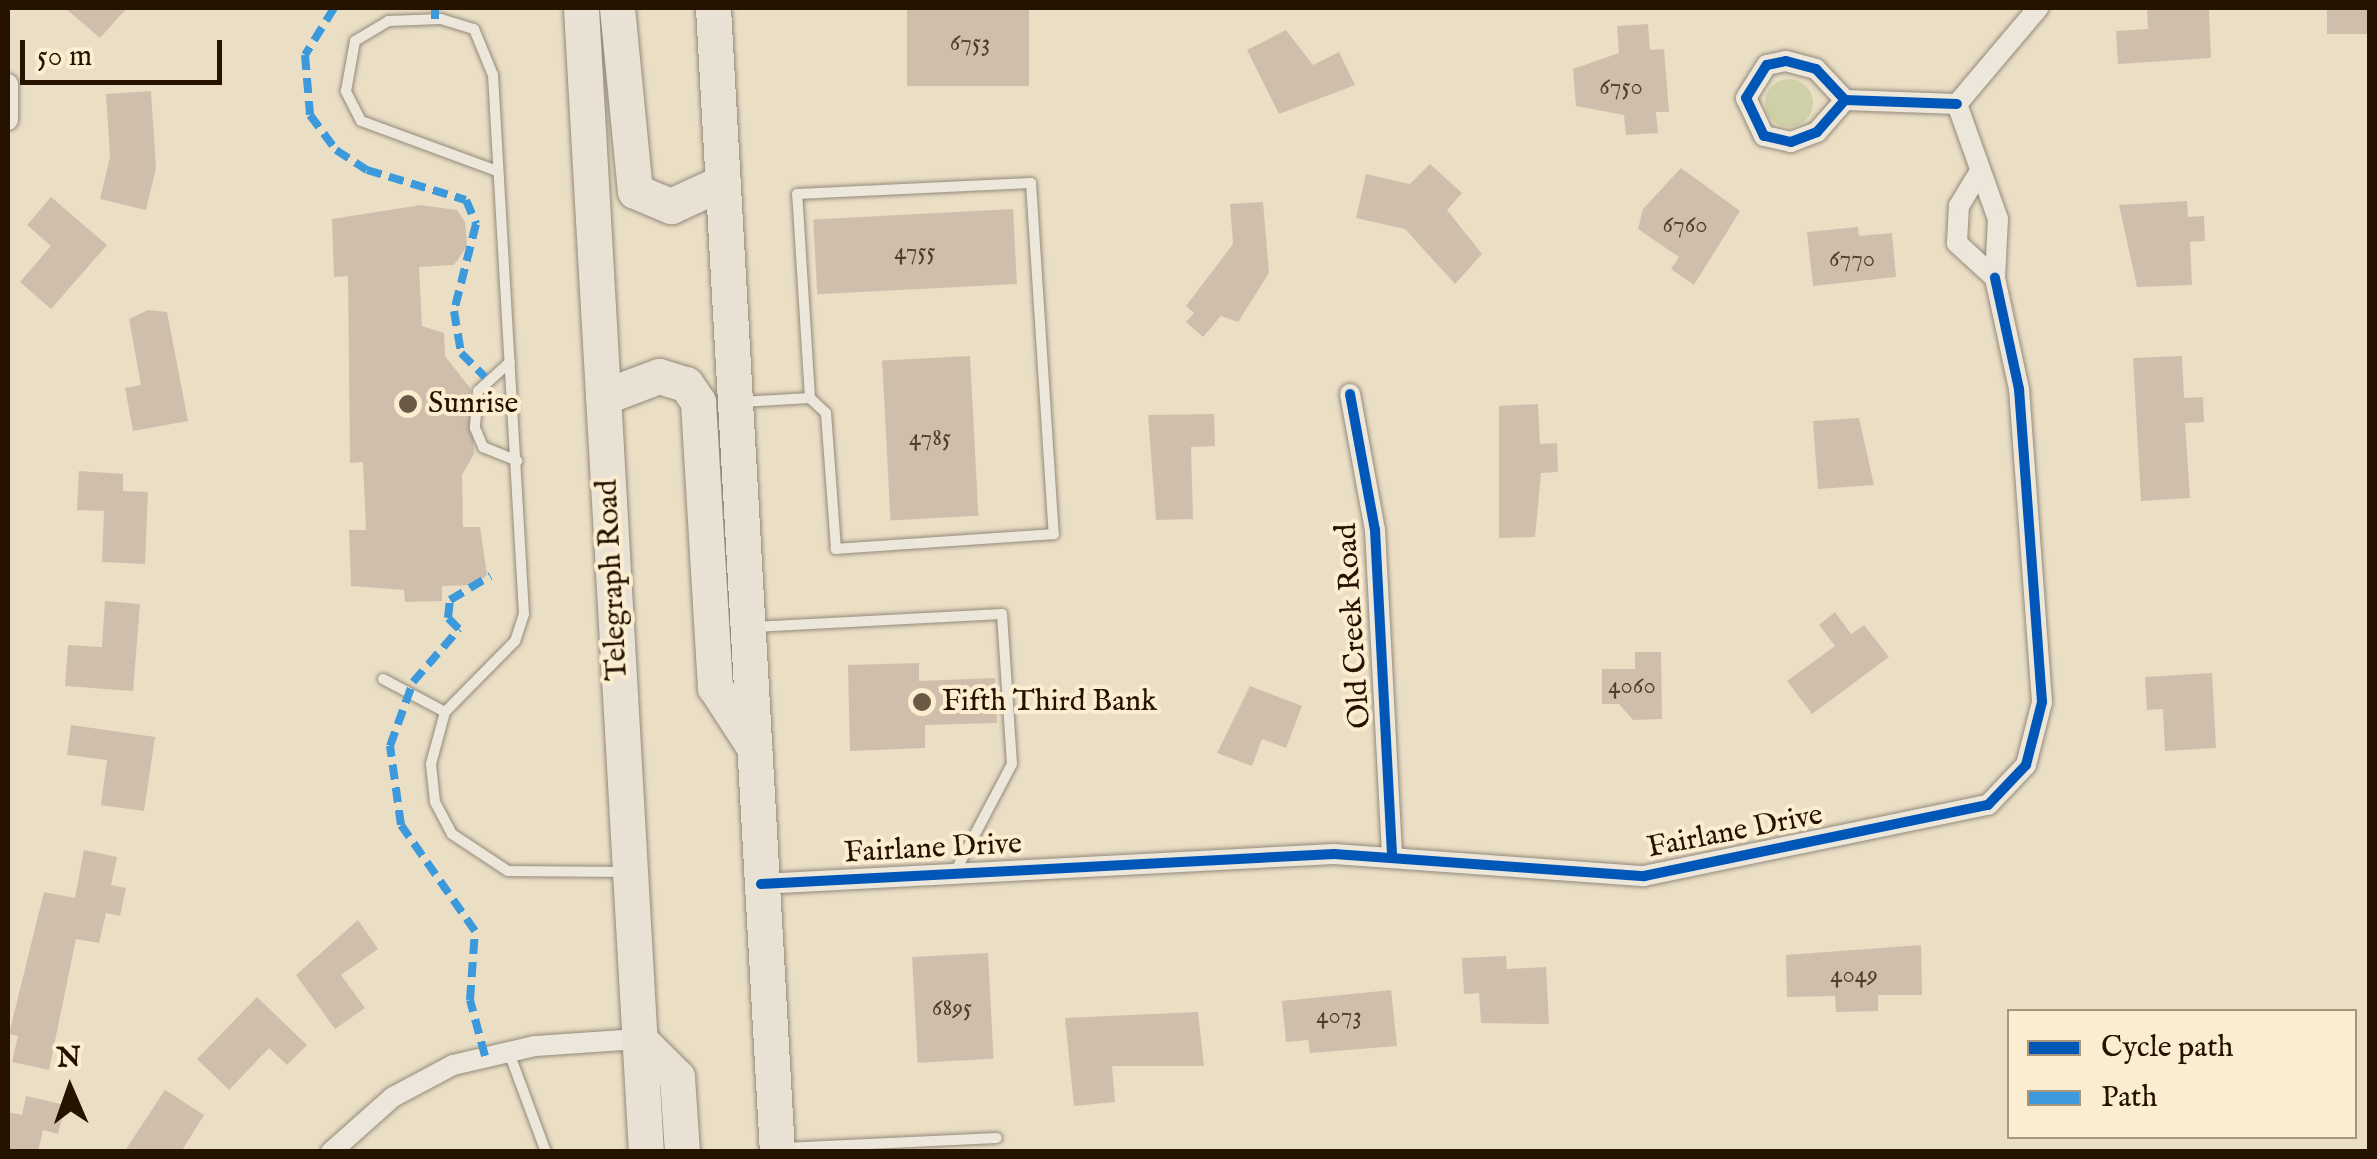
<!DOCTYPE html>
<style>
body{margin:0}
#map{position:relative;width:2377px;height:1159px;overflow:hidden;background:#eadec5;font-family:"IM FELL English",serif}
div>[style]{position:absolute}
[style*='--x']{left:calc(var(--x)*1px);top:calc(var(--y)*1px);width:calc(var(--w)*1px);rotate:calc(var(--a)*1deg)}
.green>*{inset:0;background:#d0d0a8}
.round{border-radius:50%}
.building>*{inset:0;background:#d0bead;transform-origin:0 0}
.roads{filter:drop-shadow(0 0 2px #938a7a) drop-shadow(0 0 2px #938a7a)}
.service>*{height:10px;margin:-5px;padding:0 5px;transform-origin:5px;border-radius:5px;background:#ede6da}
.minor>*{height:20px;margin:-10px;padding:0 10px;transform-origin:10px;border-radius:10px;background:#ede6da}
.trunk>*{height:35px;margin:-17.5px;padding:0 17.5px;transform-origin:17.5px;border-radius:17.5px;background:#e9e2d4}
.quiet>*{height:8px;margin-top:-4px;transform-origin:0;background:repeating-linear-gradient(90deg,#3c9adc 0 15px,transparent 0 23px)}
.cycleway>*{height:10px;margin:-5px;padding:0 5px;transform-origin:5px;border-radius:5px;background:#0057b8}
.dots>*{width:28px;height:28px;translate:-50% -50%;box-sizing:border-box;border:5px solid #fbedd0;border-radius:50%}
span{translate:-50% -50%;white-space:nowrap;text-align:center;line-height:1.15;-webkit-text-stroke:8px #fbedd0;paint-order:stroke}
.number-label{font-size:25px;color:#503e2b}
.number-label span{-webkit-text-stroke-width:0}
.poi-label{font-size:30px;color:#251300}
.left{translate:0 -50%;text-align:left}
.street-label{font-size:30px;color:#251300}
.frame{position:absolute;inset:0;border:10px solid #251300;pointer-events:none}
.legend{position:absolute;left:2007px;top:1009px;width:350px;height:130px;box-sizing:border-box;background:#fbedd0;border:2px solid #a5967d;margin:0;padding:12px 18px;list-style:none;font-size:30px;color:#251300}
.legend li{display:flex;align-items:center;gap:20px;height:50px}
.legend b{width:50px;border:2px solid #a5967d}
.north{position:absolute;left:20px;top:1039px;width:100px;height:100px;-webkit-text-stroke:8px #fbedd0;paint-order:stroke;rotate:358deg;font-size:28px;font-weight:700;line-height:40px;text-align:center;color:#251300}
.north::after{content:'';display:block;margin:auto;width:35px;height:45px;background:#251300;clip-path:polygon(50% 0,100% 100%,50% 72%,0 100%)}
.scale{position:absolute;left:20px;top:40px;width:202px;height:45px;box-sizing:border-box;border:5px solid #251300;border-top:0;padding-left:12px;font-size:30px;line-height:35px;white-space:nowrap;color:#251300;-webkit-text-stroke:8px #fbedd0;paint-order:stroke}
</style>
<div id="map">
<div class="green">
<i class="round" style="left:1765px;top:79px;width:48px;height:48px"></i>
</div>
<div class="building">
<i style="clip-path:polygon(65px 8px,127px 8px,100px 38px)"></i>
<i style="left:907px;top:8px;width:122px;height:78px"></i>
<i style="clip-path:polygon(2147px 8px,2209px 8px,2211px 58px,2118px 64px,2116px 31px,2148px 29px)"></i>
<i style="left:2327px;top:8px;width:43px;height:26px"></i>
<i style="clip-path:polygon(1648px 24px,1650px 50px,1664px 49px,1669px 112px,1656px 112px,1658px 133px,1626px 135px,1624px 115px,1576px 106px,1573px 69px,1619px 53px,1617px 26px)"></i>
<i style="clip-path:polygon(1286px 30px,1313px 65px,1339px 52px,1355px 85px,1279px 114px,1247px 50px)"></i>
<i style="clip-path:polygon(151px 91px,156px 168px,146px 210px,100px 199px,110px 157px,106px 94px)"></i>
<i style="clip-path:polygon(1430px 164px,1462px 193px,1447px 210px,1482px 254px,1455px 284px,1405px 229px,1356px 218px,1366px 174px,1410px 184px)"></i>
<i style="clip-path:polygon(1681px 168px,1740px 211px,1694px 285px,1671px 269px,1679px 257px,1638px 229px,1643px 209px)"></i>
<i style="clip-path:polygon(51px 197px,107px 245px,51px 309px,20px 282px,51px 246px,27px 225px)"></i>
<i style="clip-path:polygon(2187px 201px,2188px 217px,2204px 216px,2205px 241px,2190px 242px,2192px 285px,2137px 287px,2119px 205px)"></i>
<i style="clip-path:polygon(1263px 202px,1269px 273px,1238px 322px,1221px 316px,1203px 337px,1186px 322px,1194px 313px,1186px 306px,1233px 244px,1230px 204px)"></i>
<i style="clip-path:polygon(421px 205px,457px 210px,465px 222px,467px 246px,454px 265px,419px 267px,422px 326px,444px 333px,445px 356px,470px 388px,474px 454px,462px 475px,463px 527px,480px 527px,487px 575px,476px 585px,442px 586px,442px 601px,405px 602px,404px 590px,351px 586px,349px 530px,366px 530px,363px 462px,350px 463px,348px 276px,334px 277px,332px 219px)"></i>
<i style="left:1013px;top:209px;width:75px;height:200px;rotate:87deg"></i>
<i style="clip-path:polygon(1858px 227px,1859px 236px,1892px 233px,1896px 277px,1813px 286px,1807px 232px)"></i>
<i style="clip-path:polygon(148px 310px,167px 312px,188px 421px,133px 431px,125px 388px,141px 385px,129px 319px)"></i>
<i style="left:970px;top:356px;width:160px;height:88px;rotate:87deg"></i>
<i style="clip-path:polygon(2182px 356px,2184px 398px,2203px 397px,2204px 422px,2185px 423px,2190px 498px,2141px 501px,2133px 358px)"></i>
<i style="clip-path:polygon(1538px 404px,1540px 444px,1557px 443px,1558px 472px,1541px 473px,1535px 537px,1499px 538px,1499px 406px)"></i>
<i style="clip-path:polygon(1214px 414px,1215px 446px,1191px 447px,1193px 519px,1156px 520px,1148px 415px)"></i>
<i style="clip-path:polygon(1859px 418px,1874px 485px,1818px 489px,1813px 421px)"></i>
<i style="clip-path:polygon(79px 471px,123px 474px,123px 491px,148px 492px,145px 564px,102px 562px,104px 511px,77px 510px)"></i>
<i style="clip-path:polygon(105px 601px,140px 604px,133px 691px,65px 686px,68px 645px,102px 647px)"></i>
<i style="clip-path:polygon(1835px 612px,1851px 634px,1864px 625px,1889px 657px,1812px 714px,1787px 681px,1835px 646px,1819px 625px)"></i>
<i style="clip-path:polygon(1635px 652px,1661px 652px,1662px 719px,1633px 720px,1619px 704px,1602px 704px,1602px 669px,1635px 669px)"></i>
<i style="clip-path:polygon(919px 663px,919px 681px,995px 678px,997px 723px,925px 725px,925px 748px,850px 751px,848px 665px)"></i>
<i style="clip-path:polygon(2212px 673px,2216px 748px,2165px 751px,2163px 709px,2147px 710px,2145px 677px)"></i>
<i style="clip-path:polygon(1250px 686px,1302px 706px,1286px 748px,1262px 739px,1252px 766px,1217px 753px)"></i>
<i style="clip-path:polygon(71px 725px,155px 737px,144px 811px,101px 805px,107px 760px,67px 755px)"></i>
<i style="clip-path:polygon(84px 850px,117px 857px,111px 885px,126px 888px,120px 916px,106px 913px,99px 943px,76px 939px,49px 1070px,12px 1062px,18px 1036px,9px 1034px,44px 892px,75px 898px)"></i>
<i style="clip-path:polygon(358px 920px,378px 949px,341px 975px,365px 1008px,335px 1029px,296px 975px)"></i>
<i style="clip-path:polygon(1921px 945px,1922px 995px,1878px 995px,1878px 1011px,1836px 1012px,1835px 996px,1787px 997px,1786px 955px)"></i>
<i style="left:988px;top:953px;width:106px;height:76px;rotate:87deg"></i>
<i style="clip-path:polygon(1506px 956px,1507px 969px,1546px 967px,1549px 1024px,1481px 1023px,1479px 993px,1464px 994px,1462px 958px)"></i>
<i style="clip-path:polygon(1391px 990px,1397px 1046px,1310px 1053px,1308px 1040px,1286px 1042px,1282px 1001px)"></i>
<i style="clip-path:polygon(257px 997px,307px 1045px,287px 1065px,269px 1048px,229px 1090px,197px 1059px)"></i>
<i style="clip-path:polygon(1198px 1012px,1204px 1066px,1112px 1066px,1115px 1102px,1074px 1106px,1065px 1018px)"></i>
<i style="clip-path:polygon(165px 1090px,204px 1115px,181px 1152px,124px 1152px)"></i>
<i style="clip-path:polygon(26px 1096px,65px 1105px,58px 1134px,43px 1130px,38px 1152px,8px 1152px,8px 1112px,22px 1115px)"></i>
</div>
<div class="roads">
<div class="service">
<i style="--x:497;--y:171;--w:145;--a:-159.8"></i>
<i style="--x:361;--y:121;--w:34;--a:-117"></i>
<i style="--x:346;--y:91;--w:51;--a:-79.8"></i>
<i style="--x:355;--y:41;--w:39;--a:-31"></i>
<i style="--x:388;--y:21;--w:53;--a:-2.2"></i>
<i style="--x:441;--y:19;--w:34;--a:17"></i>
<i style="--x:474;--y:29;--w:50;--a:67.6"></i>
<i style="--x:493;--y:75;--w:540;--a:86.71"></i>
<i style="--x:524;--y:614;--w:28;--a:108"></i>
<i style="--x:515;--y:641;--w:100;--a:134.6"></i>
<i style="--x:445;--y:712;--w:54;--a:105.1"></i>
<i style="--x:431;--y:764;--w:38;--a:84"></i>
<i style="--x:435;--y:802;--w:36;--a:62"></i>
<i style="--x:452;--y:834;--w:67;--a:33.5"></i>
<i style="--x:508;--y:871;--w:116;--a:0.5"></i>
<i style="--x:510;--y:362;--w:43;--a:137.8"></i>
<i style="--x:478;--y:391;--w:37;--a:95"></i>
<i style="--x:475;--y:428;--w:21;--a:67"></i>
<i style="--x:483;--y:447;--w:37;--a:22"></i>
<i style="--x:741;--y:402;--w:69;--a:-3.3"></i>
<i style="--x:810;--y:398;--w:204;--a:-93.6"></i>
<i style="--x:797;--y:194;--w:234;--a:-2.7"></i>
<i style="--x:1031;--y:183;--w:352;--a:86.3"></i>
<i style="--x:1054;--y:534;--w:219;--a:176.1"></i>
<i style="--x:836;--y:549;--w:136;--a:-94.2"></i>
<i style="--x:826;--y:413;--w:22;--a:-137"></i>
<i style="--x:754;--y:627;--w:248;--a:-3"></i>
<i style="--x:1002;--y:614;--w:150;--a:86.2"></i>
<i style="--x:1012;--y:764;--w:122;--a:117.8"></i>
<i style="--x:383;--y:679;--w:70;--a:28"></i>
<i style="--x:508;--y:1050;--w:109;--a:69.6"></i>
<i style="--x:783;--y:1148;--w:214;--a:-2.7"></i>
</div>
<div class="minor">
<i style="--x:8;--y:84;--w:36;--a:90"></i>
<i style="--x:1845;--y:100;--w:43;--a:131.2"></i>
<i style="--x:1817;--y:132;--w:28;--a:159"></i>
<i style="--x:1791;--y:142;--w:28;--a:-167"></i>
<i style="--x:1764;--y:136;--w:42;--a:-115.3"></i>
<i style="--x:1746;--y:98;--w:39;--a:-58"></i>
<i style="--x:1767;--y:65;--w:19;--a:-12"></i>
<i style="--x:1786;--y:61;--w:31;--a:15"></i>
<i style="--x:1816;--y:69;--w:42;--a:46.9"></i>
<i style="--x:1845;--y:100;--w:112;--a:2"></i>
<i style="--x:1957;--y:104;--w:122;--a:70.4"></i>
<i style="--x:1998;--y:219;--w:59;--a:92.9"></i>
<i style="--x:1995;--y:278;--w:52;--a:-137.4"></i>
<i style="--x:1957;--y:243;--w:37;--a:-87"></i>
<i style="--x:1959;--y:206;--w:37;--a:-59"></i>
<i style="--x:1957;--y:104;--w:126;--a:-49.8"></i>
<i style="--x:1350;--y:394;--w:138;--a:79.6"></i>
<i style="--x:1375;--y:530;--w:325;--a:87"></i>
<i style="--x:761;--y:884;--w:574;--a:-3"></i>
<i style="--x:1334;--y:854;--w:311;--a:4.1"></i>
<i style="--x:1644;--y:876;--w:351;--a:-11.7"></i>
<i style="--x:1988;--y:805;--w:55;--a:-46.5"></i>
<i style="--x:2026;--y:765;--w:65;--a:-75.7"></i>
<i style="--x:2042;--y:702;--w:314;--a:-94.2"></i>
<i style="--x:2019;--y:389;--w:114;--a:-102.2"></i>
<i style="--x:331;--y:1152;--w:83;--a:-41.6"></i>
<i style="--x:393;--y:1097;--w:68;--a:-28.1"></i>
<i style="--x:453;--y:1065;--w:84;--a:-13"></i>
<i style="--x:535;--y:1046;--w:104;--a:-3.9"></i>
</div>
<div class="trunk">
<i style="--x:581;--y:8;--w:1146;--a:86.75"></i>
<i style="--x:617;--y:8;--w:184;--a:84.4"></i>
<i style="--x:635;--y:191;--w:39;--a:23"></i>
<i style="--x:671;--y:206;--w:57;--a:-24.8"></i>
<i style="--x:713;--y:8;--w:1146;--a:86.8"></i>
<i style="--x:603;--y:397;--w:60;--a:-20.6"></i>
<i style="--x:659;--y:376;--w:28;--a:17"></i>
<i style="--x:686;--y:384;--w:22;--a:56"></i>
<i style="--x:698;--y:402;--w:286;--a:86.6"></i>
<i style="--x:715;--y:687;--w:72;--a:57"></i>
<i style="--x:639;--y:1039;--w:54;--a:45"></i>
<i style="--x:677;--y:1077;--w:75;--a:86.2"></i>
</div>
</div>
<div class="quiet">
<i style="--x:334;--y:8;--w:55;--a:121.7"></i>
<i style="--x:305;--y:55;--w:60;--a:85.2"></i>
<i style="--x:310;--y:115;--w:44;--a:53.4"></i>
<i style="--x:336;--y:150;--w:37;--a:33"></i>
<i style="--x:367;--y:170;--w:103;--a:16.9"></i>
<i style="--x:466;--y:200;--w:26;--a:67"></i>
<i style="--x:476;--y:224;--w:90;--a:104.2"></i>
<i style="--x:454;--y:311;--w:43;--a:80.5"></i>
<i style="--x:461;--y:353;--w:34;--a:45"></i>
<i style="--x:435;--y:8;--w:11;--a:90"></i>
<i style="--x:485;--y:1056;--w:58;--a:-105"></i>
<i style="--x:470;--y:1000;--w:69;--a:-85.9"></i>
<i style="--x:475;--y:931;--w:129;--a:-124.9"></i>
<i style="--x:401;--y:825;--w:80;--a:-97.9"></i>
<i style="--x:390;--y:746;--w:68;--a:-70.2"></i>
<i style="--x:413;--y:682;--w:70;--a:-49"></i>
<i style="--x:459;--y:629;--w:16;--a:-135"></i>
<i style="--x:448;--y:618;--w:18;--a:-84"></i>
<i style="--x:450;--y:600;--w:47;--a:-31"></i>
</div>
<div class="cycleway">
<i style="--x:1845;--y:100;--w:43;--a:131.2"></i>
<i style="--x:1817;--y:132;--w:28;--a:159"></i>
<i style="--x:1791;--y:142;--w:28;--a:-167"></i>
<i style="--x:1764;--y:136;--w:42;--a:-115.3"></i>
<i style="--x:1746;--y:98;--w:39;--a:-58"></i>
<i style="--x:1767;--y:65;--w:19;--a:-12"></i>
<i style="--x:1786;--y:61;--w:31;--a:15"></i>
<i style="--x:1816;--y:69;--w:42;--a:46.9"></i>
<i style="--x:1845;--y:100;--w:112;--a:2"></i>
<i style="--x:1350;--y:394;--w:138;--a:79.6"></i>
<i style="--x:1375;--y:530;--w:325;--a:87"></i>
<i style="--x:761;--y:884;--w:574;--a:-3"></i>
<i style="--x:1334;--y:854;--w:311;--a:4.1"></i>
<i style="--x:1644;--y:876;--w:351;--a:-11.7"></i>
<i style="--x:1988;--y:805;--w:55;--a:-46.5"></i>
<i style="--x:2026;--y:765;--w:65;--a:-75.7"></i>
<i style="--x:2042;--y:702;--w:314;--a:-94.2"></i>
<i style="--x:2019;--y:389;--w:114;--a:-102.2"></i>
</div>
<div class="dots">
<i style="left:408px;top:404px;background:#6a5a45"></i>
<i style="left:922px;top:702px;background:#6a5a45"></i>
</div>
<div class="number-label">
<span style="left:970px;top:43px">6753</span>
<span style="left:1621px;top:87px">6750</span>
<span style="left:1685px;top:225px">6760</span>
<span style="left:915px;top:252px">4755</span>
<span style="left:1852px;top:259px">6770</span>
<span style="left:930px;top:438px">4785</span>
<span style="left:1632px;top:686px">4060</span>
<span style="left:1854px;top:975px">4049</span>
<span style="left:952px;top:1008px">6895</span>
<span style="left:1339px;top:1016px">4073</span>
</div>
<div class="poi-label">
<span class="left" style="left:428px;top:404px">Sunrise</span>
<span class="left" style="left:942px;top:702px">Fifth Third Bank</span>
</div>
<div class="street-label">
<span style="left:613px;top:580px;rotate:-93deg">Telegraph Road</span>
<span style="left:1354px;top:626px;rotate:-94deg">Old Creek Road</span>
<span style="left:1735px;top:832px;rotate:-11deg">Fairlane Drive</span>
<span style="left:933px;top:849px;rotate:-3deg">Fairlane Drive</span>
</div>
<div class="frame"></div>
<ul class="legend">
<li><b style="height:12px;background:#0057b8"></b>Cycle path</li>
<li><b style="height:12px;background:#3c9adc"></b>Path</li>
</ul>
<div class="north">N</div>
<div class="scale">50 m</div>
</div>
